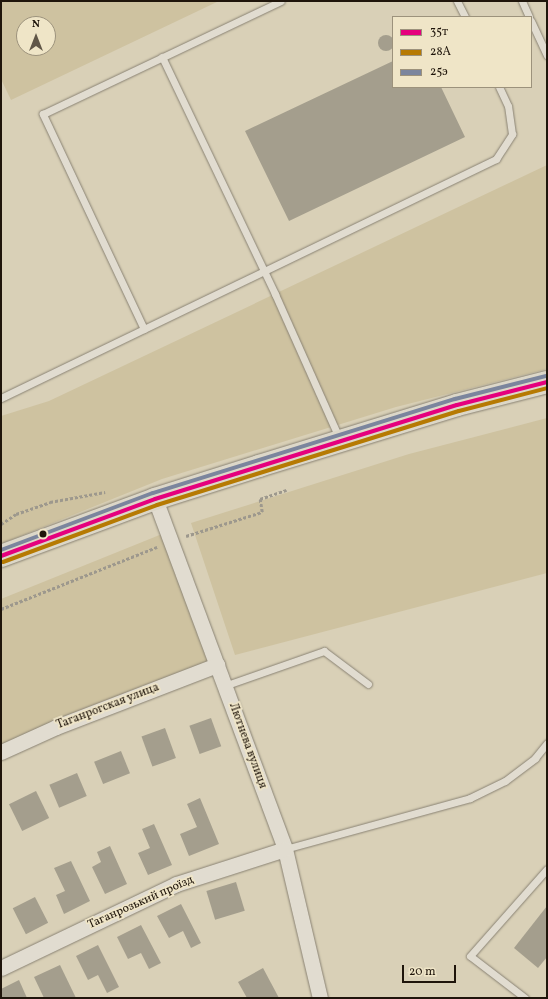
<!DOCTYPE html>
<meta charset="utf-8">
<style>
body{margin:0}
#map{position:relative;width:548px;height:999px;overflow:hidden;background:#d9d0b7;font-family:Vollkorn,serif}
div>[style]{position:absolute}
[style*='--x']{left:calc(var(--x)*1px);top:calc(var(--y)*1px);width:calc(var(--w)*1px);rotate:calc(var(--a)*1deg)}
.green>*{inset:0;background:#cec2a0}
.building>*{inset:0;background:#a49e8d;transform-origin:0 0}
.round{border-radius:50%}
.path>*{height:2.5px;margin-top:-1.25px;transform-origin:0;background:repeating-linear-gradient(90deg,#9d988d 0 3px,transparent 0 5px)}
.roads{filter:drop-shadow(0 0 1px #898273) drop-shadow(0 0 1px #898273)}
.lane>*{height:7px;margin:-3.5px;padding:0 3.5px;transform-origin:3.5px;border-radius:3.5px;background:#e1dcd0}
.street>*{height:15px;margin:-7.5px;padding:0 7.5px;transform-origin:7.5px;border-radius:7.5px;background:#e1dcd0}
.highway>*{height:22px;margin:-11px;padding:0 11px;transform-origin:11px;border-radius:11px;background:#dcd7c8}
.bus-1>*{height:4px;margin:-2px;padding:0 2px;transform-origin:2px;border-radius:2px;background:#e5007d}
.bus-2>*{height:4px;margin:-2px;padding:0 2px;transform-origin:2px;border-radius:2px;background:#b67a03}
.bus-3>*{height:4px;margin:-2px;padding:0 2px;transform-origin:2px;border-radius:2px;background:#7b859d}
.dots>*{width:11px;height:11px;translate:-50% -50%;box-sizing:border-box;border:2px solid #efe5c7;border-radius:50%}
span{translate:-50% -50%;white-space:nowrap;text-align:center;line-height:1.15;-webkit-text-stroke:3.5px #efe5c7;paint-order:stroke}
.street-label{font-size:12px;color:#1f150b}
.frame{position:absolute;inset:0;border:2px solid #1f150b;pointer-events:none}
.legend{position:absolute;left:392px;top:16px;width:140px;height:72px;box-sizing:border-box;background:#efe5c7;border:1px solid #9c927c;margin:0;padding:5px 7px;list-style:none;font-size:12px;color:#1f150b}
.legend li{display:flex;align-items:center;gap:8px;height:20px}
.legend b{width:20px;border:1px solid #9c927c}
.north{position:absolute;left:16px;top:16px;width:40px;height:40px;box-sizing:border-box;background:#efe5c7;border:1px solid #9c927c;border-radius:50%;rotate:0deg;font-size:11px;font-weight:700;line-height:16px;text-align:center;color:#1f150b}
.north::after{content:'';display:block;margin:auto;width:14px;height:18px;background:#605647;clip-path:polygon(50% 0,100% 100%,50% 72%,0 100%)}
.scale{position:absolute;left:402px;top:965px;width:54px;height:18px;box-sizing:border-box;border:2px solid #1f150b;border-top:0;padding-left:5px;font-size:12px;line-height:14px;white-space:nowrap;color:#1f150b;-webkit-text-stroke:3px #efe5c7;paint-order:stroke}
</style>
<div id="map">
<div class="green">
<i style="clip-path:polygon(evenodd,1px 1px,219px 1px,11px 100px,1px 79px,1px 1px,24px 24px,48px 24px,48px 48px,24px 48px,24px 24px)"></i>
<i style="clip-path:polygon(547px 165px,547px 369px,396px 407px,162px 479px,1px 544px,1px 416px,49px 401px)"></i>
<i style="clip-path:polygon(547px 418px,547px 573px,235px 655px,191px 523px,409px 454px)"></i>
<i style="clip-path:polygon(167px 532px,212px 663px,1px 749px,1px 599px)"></i>
</div>
<div class="building">
<i class="round" style="left:378px;top:35px;width:16px;height:16px"></i>
<i style="clip-path:polygon(393px 61px,393px 87px,441px 87px,465px 137px,289px 221px,245px 131px)"></i>
<i style="left:211px;top:718px;width:30px;height:23px;rotate:70deg"></i>
<i style="left:165px;top:728px;width:32px;height:25px;rotate:70deg"></i>
<i style="left:121px;top:751px;width:24px;height:29px;rotate:68deg"></i>
<i style="left:77px;top:773px;width:25px;height:30px;rotate:67deg"></i>
<i style="left:36px;top:791px;width:30px;height:30px;rotate:64deg"></i>
<i style="clip-path:polygon(200px 798px,219px 844px,189px 856px,180px 834px,197px 827px,187px 804px)"></i>
<i style="clip-path:polygon(154px 824px,172px 865px,148px 875px,138px 853px,150px 848px,142px 829px)"></i>
<i style="clip-path:polygon(110px 846px,127px 884px,105px 894px,92px 867px,101px 862px,97px 852px)"></i>
<i style="clip-path:polygon(71px 861px,90px 901px,64px 914px,56px 895px,65px 891px,54px 868px)"></i>
<i style="left:236px;top:882px;width:30px;height:31px;rotate:73deg"></i>
<i style="left:35px;top:897px;width:29px;height:25px;rotate:63deg"></i>
<i style="clip-path:polygon(181px 904px,201px 943px,191px 948px,183px 931px,169px 938px,157px 916px)"></i>
<i style="clip-path:polygon(547px 906px,547px 957px,538px 968px,514px 948px)"></i>
<i style="clip-path:polygon(141px 925px,161px 963px,149px 969px,141px 953px,128px 959px,117px 937px)"></i>
<i style="clip-path:polygon(98px 945px,119px 987px,107px 993px,98px 975px,88px 980px,76px 956px)"></i>
<i style="clip-path:polygon(60px 965px,76px 998px,44px 998px,34px 977px)"></i>
<i style="clip-path:polygon(263px 968px,279px 998px,247px 998px,238px 982px)"></i>
<i style="clip-path:polygon(19px 980px,27px 998px,1px 998px,1px 989px)"></i>
</div>
<div class="path">
<i style="--x:1;--y:524;--w:18;--a:-34"></i>
<i style="--x:16;--y:514;--w:36;--a:-19"></i>
<i style="--x:50;--y:502;--w:56;--a:-10.3"></i>
<i style="--x:186;--y:536;--w:80;--a:-17.5"></i>
<i style="--x:262;--y:512;--w:13;--a:-99"></i>
<i style="--x:260;--y:499;--w:28;--a:-19"></i>
<i style="--x:1;--y:609;--w:168;--a:-21.7"></i>
</div>
<div class="roads">
<div class="lane">
<i style="--x:457;--y:1;--w:18;--a:63"></i>
<i style="--x:522;--y:1;--w:17;--a:66"></i>
<i style="--x:531;--y:21;--w:38;--a:65"></i>
<i style="--x:162;--y:57;--w:263;--a:64.5"></i>
<i style="--x:275;--y:294;--w:158;--a:66"></i>
<i style="--x:144;--y:329;--w:238;--a:-115.2"></i>
<i style="--x:43;--y:114;--w:263;--a:-25.4"></i>
<i style="--x:1;--y:398;--w:550;--a:-25.77"></i>
<i style="--x:496;--y:159;--w:30;--a:-57"></i>
<i style="--x:512;--y:134;--w:28;--a:-98"></i>
<i style="--x:508;--y:106;--w:21;--a:-115"></i>
<i style="--x:224;--y:686;--w:106;--a:-19.3"></i>
<i style="--x:324;--y:651;--w:55;--a:36.9"></i>
<i style="--x:285;--y:849;--w:192;--a:-15.4"></i>
<i style="--x:470;--y:798;--w:39;--a:-26"></i>
<i style="--x:505;--y:781;--w:38;--a:-37"></i>
<i style="--x:535;--y:758;--w:19;--a:-51"></i>
<i style="--x:525;--y:998;--w:69;--a:-142.6"></i>
<i style="--x:470;--y:956;--w:116;--a:-48.5"></i>
</div>
<div class="street">
<i style="--x:155;--y:499;--w:373;--a:69.6"></i>
<i style="--x:285;--y:849;--w:153;--a:76.8"></i>
<i style="--x:1;--y:752;--w:60;--a:-24.4"></i>
<i style="--x:56;--y:727;--w:173;--a:-21.1"></i>
<i style="--x:1;--y:968;--w:194;--a:-25.6"></i>
<i style="--x:176;--y:884;--w:114;--a:-17.8"></i>
</div>
<div class="highway">
<i style="--x:1;--y:556;--w:164;--a:-20.3"></i>
<i style="--x:155;--y:499;--w:109;--a:-17.6"></i>
<i style="--x:259;--y:466;--w:207;--a:-17.1"></i>
<i style="--x:457;--y:405;--w:93;--a:-14.3"></i>
</div>
</div>
<div class="bus-1">
<i style="--x:1;--y:556;--w:164;--a:-20.3"></i>
<i style="--x:155;--y:499;--w:316;--a:-17.3"></i>
<i style="--x:457;--y:405;--w:93;--a:-14.3"></i>
</div>
<div class="bus-2">
<i style="--x:3;--y:562;--w:164;--a:-20.3"></i>
<i style="--x:157;--y:505;--w:316;--a:-17.3"></i>
<i style="--x:459;--y:411;--w:91;--a:-14.6"></i>
</div>
<div class="bus-3">
<i style="--x:1;--y:550;--w:162;--a:-20.6"></i>
<i style="--x:153;--y:493;--w:316;--a:-17.3"></i>
<i style="--x:455;--y:399;--w:94;--a:-14.2"></i>
</div>
<div class="dots">
<i style="left:43px;top:534px;background:#1f150b"></i>
</div>
<div class="street-label">
<span style="left:108px;top:707px;rotate:-21deg">Таганрогская улица</span>
<span style="left:247px;top:746px;rotate:70deg">Лютнева вулиця</span>
<span style="left:141px;top:903px;rotate:-24deg">Таганрозький проїзд</span>
</div>
<div class="frame"></div>
<ul class="legend">
<li><b style="height:5px;background:#e5007d"></b>35т</li>
<li><b style="height:5px;background:#b67a03"></b>28А</li>
<li><b style="height:5px;background:#7b859d"></b>25э</li>
</ul>
<div class="north">N</div>
<div class="scale">20 m</div>
</div>
